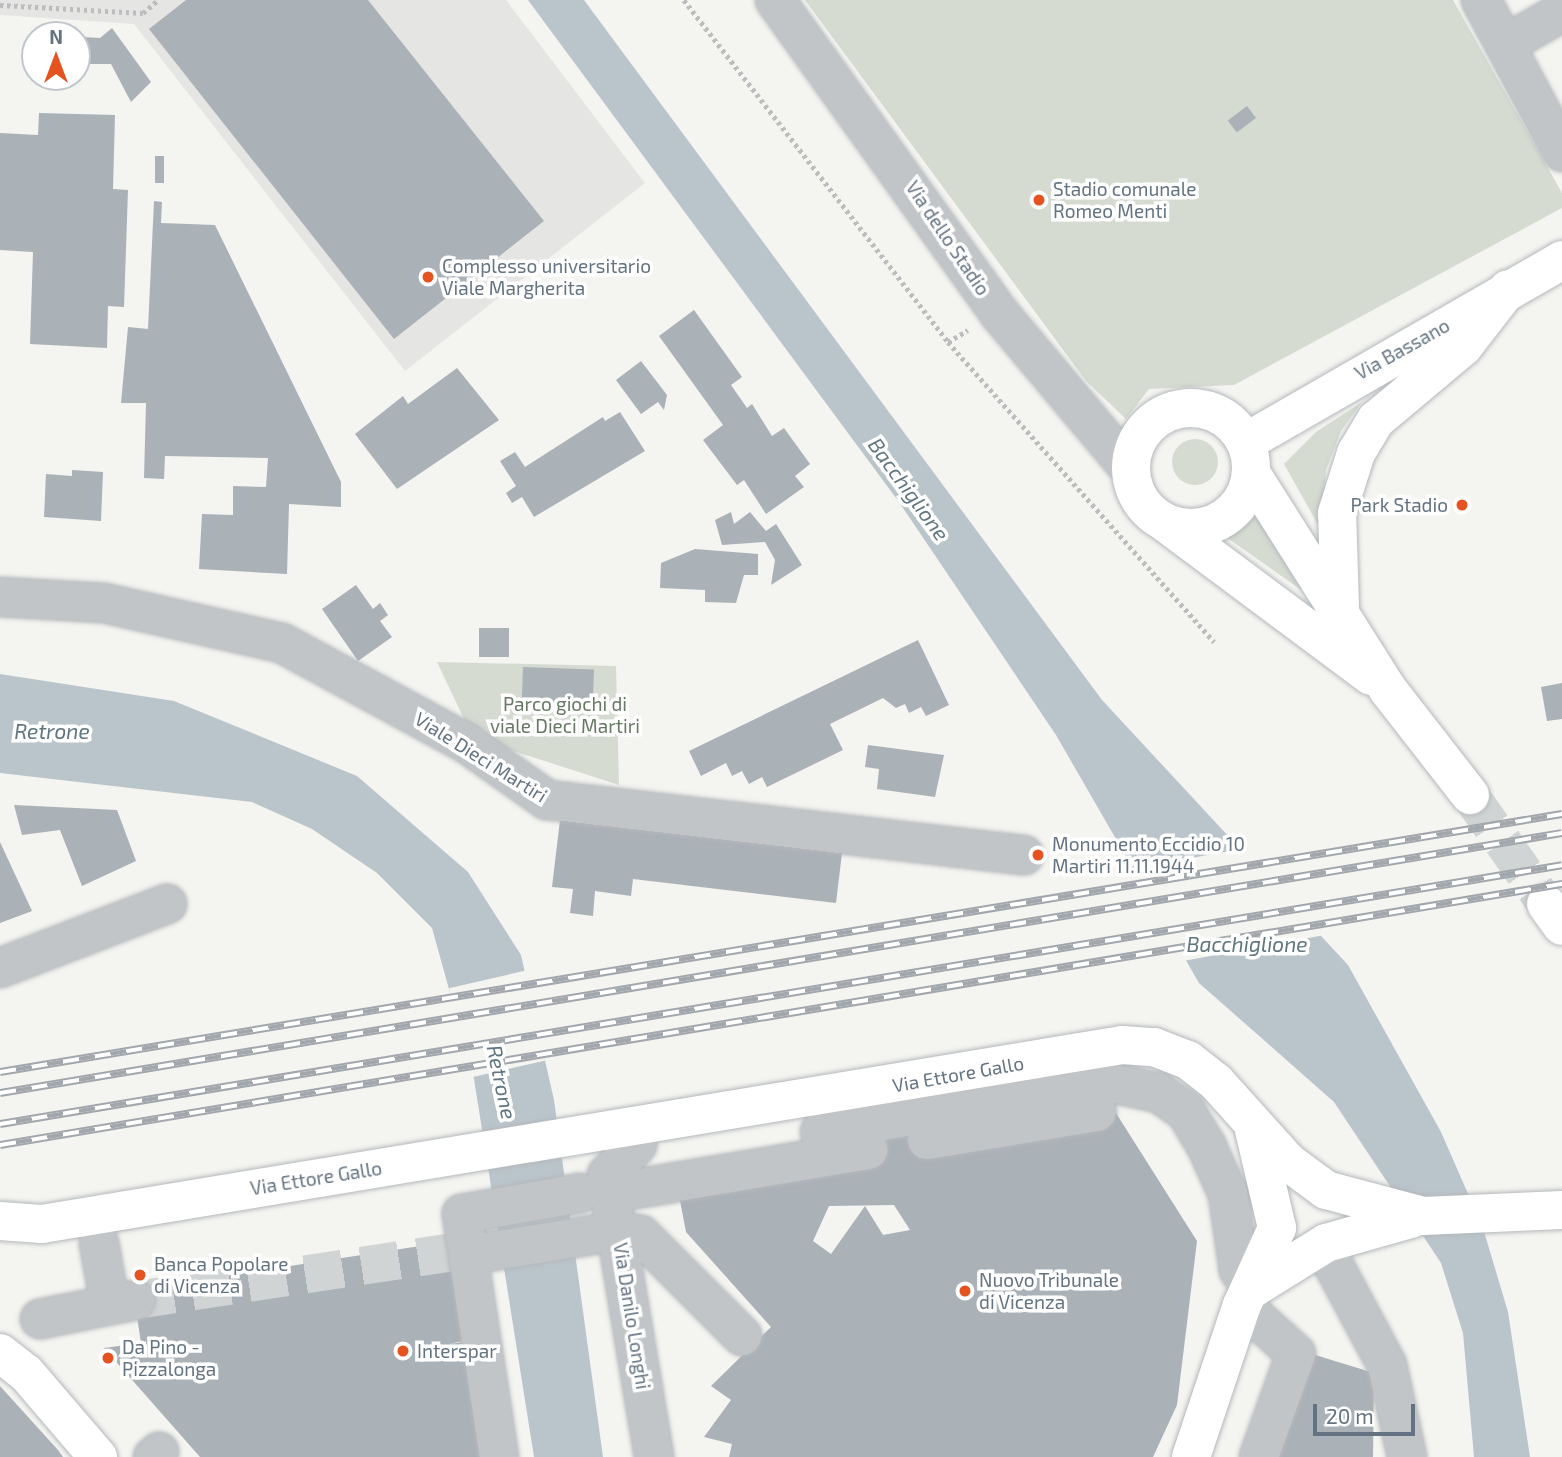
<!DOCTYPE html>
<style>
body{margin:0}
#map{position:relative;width:1562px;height:1457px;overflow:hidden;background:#f4f4f0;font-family:"Exo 2",sans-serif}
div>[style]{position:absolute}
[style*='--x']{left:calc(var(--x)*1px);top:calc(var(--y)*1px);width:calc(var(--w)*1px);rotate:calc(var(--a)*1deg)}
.built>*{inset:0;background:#e5e6e4}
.green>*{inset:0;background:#d5dbd1}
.round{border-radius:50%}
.water>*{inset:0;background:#bac5cb}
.pier>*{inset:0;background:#f4f4f0;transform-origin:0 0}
.building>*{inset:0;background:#aab1b7;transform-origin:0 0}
.minor-tunnel>*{height:38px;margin-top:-19px;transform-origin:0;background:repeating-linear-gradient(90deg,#d0d4d4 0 38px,transparent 0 57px)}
.major-tunnel>*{height:38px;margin-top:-19px;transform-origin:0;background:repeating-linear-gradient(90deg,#d0d4d4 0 38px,transparent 0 57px)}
.path>*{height:4.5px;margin-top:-2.25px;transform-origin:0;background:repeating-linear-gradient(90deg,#bbbdbf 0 3.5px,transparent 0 7px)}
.roads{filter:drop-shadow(0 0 2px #b4b8bc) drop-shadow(0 0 2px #b4b8bc)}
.minor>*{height:38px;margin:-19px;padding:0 19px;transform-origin:19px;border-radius:19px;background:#c1c5c8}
.major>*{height:38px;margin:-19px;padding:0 19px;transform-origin:19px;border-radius:19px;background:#fff}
.major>.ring{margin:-19px;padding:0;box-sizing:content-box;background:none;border:38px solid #fff;border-radius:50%}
.rail>*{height:8px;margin-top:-4px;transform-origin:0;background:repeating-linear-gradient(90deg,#fff 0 16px,#a2a7ad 0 32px);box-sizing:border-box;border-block:2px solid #a2a7ad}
.dots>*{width:19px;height:19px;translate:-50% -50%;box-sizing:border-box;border:4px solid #fff;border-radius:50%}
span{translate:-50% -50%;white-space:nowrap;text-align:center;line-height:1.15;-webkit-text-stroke:7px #fff;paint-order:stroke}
.poi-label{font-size:19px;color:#637382}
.left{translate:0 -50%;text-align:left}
.right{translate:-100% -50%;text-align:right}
.street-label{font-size:19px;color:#637382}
.park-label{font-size:19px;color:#667962}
.water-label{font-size:21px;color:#5f757f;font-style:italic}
.north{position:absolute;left:21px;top:21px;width:70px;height:70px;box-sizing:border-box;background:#fff;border:2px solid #c1c7cd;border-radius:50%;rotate:0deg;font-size:19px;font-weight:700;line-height:28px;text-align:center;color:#637382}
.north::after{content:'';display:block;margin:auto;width:24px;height:32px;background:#e55320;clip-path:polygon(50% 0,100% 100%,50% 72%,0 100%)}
.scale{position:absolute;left:1313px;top:1404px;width:102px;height:32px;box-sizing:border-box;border:4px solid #637382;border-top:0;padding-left:9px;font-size:21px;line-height:24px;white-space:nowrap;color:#637382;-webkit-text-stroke:5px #fff;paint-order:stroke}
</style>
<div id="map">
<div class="built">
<i style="clip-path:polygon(0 0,506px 0,645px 183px,405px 371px,134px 24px,0 15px)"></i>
</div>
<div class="green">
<i style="clip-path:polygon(805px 0,1453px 0,1562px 193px,1562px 208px,1234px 385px,1149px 389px,1126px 419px,1086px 381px)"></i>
<i style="clip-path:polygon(1362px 402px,1341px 431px,1326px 470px,1321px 530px,1284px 464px,1316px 432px)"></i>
<i class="round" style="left:1172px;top:439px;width:46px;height:46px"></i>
<i style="clip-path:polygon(1256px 516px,1330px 610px,1226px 537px)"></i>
<i style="clip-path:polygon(437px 662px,616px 666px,619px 785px,473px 738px)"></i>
</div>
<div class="water">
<i style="clip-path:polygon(528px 0,584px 0,1102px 700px,1348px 965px,1441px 1132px,1483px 1228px,1508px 1312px,1530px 1457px,1474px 1457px,1463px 1333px,1441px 1263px,1334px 1102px,1199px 983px,1056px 735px,899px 502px)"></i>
<i style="clip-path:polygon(0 674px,174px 701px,357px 776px,468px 872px,521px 955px,554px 1100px,603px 1457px,534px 1457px,474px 1079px,432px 928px,377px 873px,312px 829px,252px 802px,0 773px)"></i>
</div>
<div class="pier">
<i style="clip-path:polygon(1246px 848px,1325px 935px,1183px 961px,1131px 869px)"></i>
<i style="left:528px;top:970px;width:92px;height:81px;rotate:77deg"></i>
</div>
<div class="building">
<i style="clip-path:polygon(186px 0,368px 0,544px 221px,394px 339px,149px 29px)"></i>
<i style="clip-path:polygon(112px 28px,151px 82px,131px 102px,111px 64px,81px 64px,82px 37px,100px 38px)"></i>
<i style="left:1247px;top:106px;width:15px;height:24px;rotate:53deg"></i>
<i style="clip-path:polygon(39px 113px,115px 115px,113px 189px,128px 190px,124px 307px,108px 306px,107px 348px,30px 344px,33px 252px,0 250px,0 133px,38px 135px)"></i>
<i style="left:155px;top:156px;width:9px;height:27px"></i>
<i style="clip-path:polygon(154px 201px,162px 202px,161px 223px,215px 225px,341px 482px,341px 507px,289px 504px,287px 574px,199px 569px,202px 514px,233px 515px,233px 486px,266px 487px,268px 458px,165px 456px,164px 479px,144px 478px,146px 403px,121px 403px,128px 327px,148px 329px)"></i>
<i style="clip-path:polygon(694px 310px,742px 377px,731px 385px,747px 408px,752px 404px,772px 436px,784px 428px,810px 464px,795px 476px,804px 487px,766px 514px,744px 480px,737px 485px,703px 440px,723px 425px,659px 336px)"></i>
<i style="clip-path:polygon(641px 361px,667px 395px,664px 410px,658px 402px,641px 414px,616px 380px)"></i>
<i style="clip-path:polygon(457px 368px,499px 420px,397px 489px,355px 434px,403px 396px,408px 404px)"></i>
<i style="clip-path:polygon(620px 412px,645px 451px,534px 517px,522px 497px,512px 503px,506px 493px,516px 486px,500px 461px,515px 452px,525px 467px,603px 417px,605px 421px)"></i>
<i style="clip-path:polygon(72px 470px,103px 472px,101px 521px,44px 517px,46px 474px,72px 476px)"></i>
<i style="clip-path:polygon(731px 512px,734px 524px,750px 512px,766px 531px,776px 524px,802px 565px,771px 585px,775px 560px,765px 542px,722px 545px,715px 520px)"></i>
<i style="clip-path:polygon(695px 549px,758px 554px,758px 575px,744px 575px,736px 603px,705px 602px,705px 590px,660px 588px,661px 563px)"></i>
<i style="clip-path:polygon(356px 585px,373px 609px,380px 603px,388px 615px,380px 621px,392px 637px,358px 661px,322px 609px)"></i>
<i style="left:479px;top:628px;width:30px;height:29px"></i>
<i style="clip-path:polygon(918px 640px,949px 705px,926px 716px,921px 707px,909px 713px,905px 704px,896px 708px,883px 698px,830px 724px,843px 750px,767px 787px,762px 777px,749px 784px,742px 771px,732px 776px,726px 763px,701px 776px,689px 751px)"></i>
<i style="left:523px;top:667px;width:71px;height:36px;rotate:2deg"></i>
<i style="clip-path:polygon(1562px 683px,1562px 719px,1547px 721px,1541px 687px)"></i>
<i style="clip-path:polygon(868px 745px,944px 755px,935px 797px,877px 789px,879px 769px,865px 767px)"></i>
<i style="clip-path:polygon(14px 805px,117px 810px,136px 861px,82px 886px,60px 830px,22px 835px)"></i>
<i style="clip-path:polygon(560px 820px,842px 853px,836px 903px,633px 879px,631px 896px,595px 891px,593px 916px,570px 913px,573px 889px,552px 887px)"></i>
<i style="clip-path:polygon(0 842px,32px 911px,0 923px)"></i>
<i style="clip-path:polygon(evenodd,1102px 1091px,1197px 1241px,1177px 1405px,1153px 1457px,729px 1457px,732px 1444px,704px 1437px,731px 1400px,711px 1386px,771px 1327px,686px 1232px,673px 1164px,1102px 1091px,894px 1205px,910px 1230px,883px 1235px,865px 1206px,831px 1254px,813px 1241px,829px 1206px,894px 1205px)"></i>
<i style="clip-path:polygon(453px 1241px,472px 1339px,449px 1344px,471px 1341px,490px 1457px,200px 1457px,104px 1348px,141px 1343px,133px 1290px)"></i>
<i style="clip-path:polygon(1312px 1354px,1374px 1373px,1373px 1457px,1279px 1457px)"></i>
<i style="clip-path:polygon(0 1386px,58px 1450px,63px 1457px,0 1457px)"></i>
</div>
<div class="minor-tunnel">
<i style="--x:136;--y:1300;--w:322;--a:-8.6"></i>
</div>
<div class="major-tunnel">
<i style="--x:1470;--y:795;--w:133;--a:55.1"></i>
</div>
<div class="path">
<i style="--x:684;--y:0;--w:432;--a:52.3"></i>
<i style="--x:948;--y:342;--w:401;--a:48.4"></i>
<i style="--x:0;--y:5;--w:143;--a:3.2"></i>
<i style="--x:143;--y:13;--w:20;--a:-41"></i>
<i style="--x:948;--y:342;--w:23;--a:-31"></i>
</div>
<div class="roads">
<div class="minor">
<i style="--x:775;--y:0;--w:385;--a:54.4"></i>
<i style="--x:999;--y:313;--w:202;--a:50"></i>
<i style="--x:1481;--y:0;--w:172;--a:61.9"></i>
<i style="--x:1506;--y:44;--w:64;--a:-29.7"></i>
<i style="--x:0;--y:597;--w:104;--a:3.3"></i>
<i style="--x:104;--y:603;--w:182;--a:12.7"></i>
<i style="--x:282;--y:643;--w:209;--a:28.5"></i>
<i style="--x:466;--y:743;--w:99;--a:35.1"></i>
<i style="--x:547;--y:800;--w:480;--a:6.6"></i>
<i style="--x:0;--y:968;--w:179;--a:-21"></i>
<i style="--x:633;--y:1128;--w:17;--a:77"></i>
<i style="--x:637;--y:1145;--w:42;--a:135"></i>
<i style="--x:607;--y:1175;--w:286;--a:80.5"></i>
<i style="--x:820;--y:1132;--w:290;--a:-9.9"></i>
<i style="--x:1106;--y:1082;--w:54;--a:11.7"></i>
<i style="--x:1159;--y:1093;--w:33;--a:35"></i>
<i style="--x:1186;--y:1112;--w:39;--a:59"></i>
<i style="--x:1206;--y:1145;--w:54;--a:65.8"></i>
<i style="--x:1228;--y:1194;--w:77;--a:81.8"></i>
<i style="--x:1239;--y:1270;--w:23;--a:56"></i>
<i style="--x:927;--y:1140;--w:172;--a:-9.4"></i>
<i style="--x:611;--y:1193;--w:261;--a:-9.5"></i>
<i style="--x:99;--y:1243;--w:63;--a:79.9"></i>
<i style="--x:110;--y:1305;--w:26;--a:-11"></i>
<i style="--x:469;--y:1255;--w:151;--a:-9.2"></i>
<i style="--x:618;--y:1231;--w:23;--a:10"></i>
<i style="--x:641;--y:1235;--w:143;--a:45"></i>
<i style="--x:1333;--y:1264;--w:115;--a:61.9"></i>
<i style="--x:1387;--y:1365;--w:94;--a:77.7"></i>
<i style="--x:1242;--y:1305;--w:73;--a:42.2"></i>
<i style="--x:1296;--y:1354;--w:109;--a:109.8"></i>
<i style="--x:40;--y:1319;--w:71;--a:-11.3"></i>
<i style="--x:153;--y:1457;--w:8;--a:-40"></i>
<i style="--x:499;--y:1457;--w:246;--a:-98.7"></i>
<i style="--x:462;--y:1214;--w:120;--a:-10.1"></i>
</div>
<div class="major">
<i class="ring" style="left:1131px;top:408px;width:82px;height:82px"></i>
<i style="--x:1246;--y:442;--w:365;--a:-29.9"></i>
<i style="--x:1251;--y:473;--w:258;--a:57.7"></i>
<i style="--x:1389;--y:691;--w:132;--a:52.1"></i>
<i style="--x:1167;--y:524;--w:254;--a:36.7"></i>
<i style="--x:1340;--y:606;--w:93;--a:-91.8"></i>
<i style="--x:1337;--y:513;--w:63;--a:-72.4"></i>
<i style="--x:1356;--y:453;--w:39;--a:-59"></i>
<i style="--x:1376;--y:420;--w:114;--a:-40"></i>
<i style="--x:1463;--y:347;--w:73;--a:-52.2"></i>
<i style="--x:1546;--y:904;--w:27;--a:54"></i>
<i style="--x:0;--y:1221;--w:42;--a:4.1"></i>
<i style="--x:42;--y:1224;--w:1095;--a:-9.41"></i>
<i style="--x:1122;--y:1045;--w:32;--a:4"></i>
<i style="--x:1154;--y:1047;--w:36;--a:21"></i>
<i style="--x:1188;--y:1060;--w:36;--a:38"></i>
<i style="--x:1216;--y:1082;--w:108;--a:48"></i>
<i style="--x:1288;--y:1162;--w:47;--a:36.4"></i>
<i style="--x:1326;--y:1190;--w:100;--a:15"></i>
<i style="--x:1423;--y:1216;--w:139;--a:-2.5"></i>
<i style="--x:1252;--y:1289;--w:87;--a:-31.9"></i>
<i style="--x:1326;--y:1243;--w:88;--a:-15.8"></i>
<i style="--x:0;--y:1353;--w:33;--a:38"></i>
<i style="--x:26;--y:1373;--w:111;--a:49.4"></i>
<i style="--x:1191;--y:1457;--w:160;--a:-71.5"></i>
<i style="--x:1242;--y:1305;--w:85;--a:-65.6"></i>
<i style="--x:1277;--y:1228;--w:101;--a:-103.2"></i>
</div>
</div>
<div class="rail">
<i style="--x:0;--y:1072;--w:1583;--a:-9.38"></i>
<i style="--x:0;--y:1093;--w:1583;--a:-9.45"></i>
<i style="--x:0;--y:1124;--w:1583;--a:-9.41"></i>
<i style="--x:0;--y:1145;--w:1584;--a:-9.49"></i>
</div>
<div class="dots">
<i style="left:1039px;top:200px;background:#e55320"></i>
<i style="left:428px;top:277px;background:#e55320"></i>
<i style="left:1462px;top:505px;background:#e55320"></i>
<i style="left:1038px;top:855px;background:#e55320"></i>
<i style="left:140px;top:1275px;background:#e55320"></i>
<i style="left:965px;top:1291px;background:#e55320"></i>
<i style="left:403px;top:1351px;background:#e55320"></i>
<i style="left:108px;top:1358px;background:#e55320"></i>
</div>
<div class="poi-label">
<span class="left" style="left:1053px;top:200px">Stadio comunale<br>Romeo Menti</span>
<span class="left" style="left:442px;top:277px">Complesso universitario<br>Viale Margherita</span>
<span class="right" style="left:1448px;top:505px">Park Stadio</span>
<span class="left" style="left:1052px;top:855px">Monumento Eccidio 10<br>Martiri 11.11.1944</span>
<span class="left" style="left:154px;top:1275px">Banca Popolare<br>di Vicenza</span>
<span class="left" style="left:979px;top:1291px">Nuovo Tribunale<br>di Vicenza</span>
<span class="left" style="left:122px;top:1358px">Da Pino -<br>Pizzalonga</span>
<span class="left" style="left:417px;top:1351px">Interspar</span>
</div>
<div class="street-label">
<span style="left:948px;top:238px;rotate:56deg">Via dello Stadio</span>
<span style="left:1402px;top:349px;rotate:-29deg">Via Bassano</span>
<span style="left:481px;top:757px;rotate:32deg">Viale Dieci Martiri</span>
<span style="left:958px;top:1074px;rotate:-10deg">Via Ettore Gallo</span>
<span style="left:316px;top:1178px;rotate:-9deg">Via Ettore Gallo</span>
<span style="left:632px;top:1316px;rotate:81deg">Via Danilo Longhi</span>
</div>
<div class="park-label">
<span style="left:565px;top:715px">Parco giochi di<br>viale Dieci Martiri</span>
</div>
<div class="water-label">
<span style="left:909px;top:489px;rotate:54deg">Bacchiglione</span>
<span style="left:52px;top:731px">Retrone</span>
<span style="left:1247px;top:944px">Bacchiglione</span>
<span style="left:502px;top:1082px;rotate:78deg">Retrone</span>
</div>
<div class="north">N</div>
<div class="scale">20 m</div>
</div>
